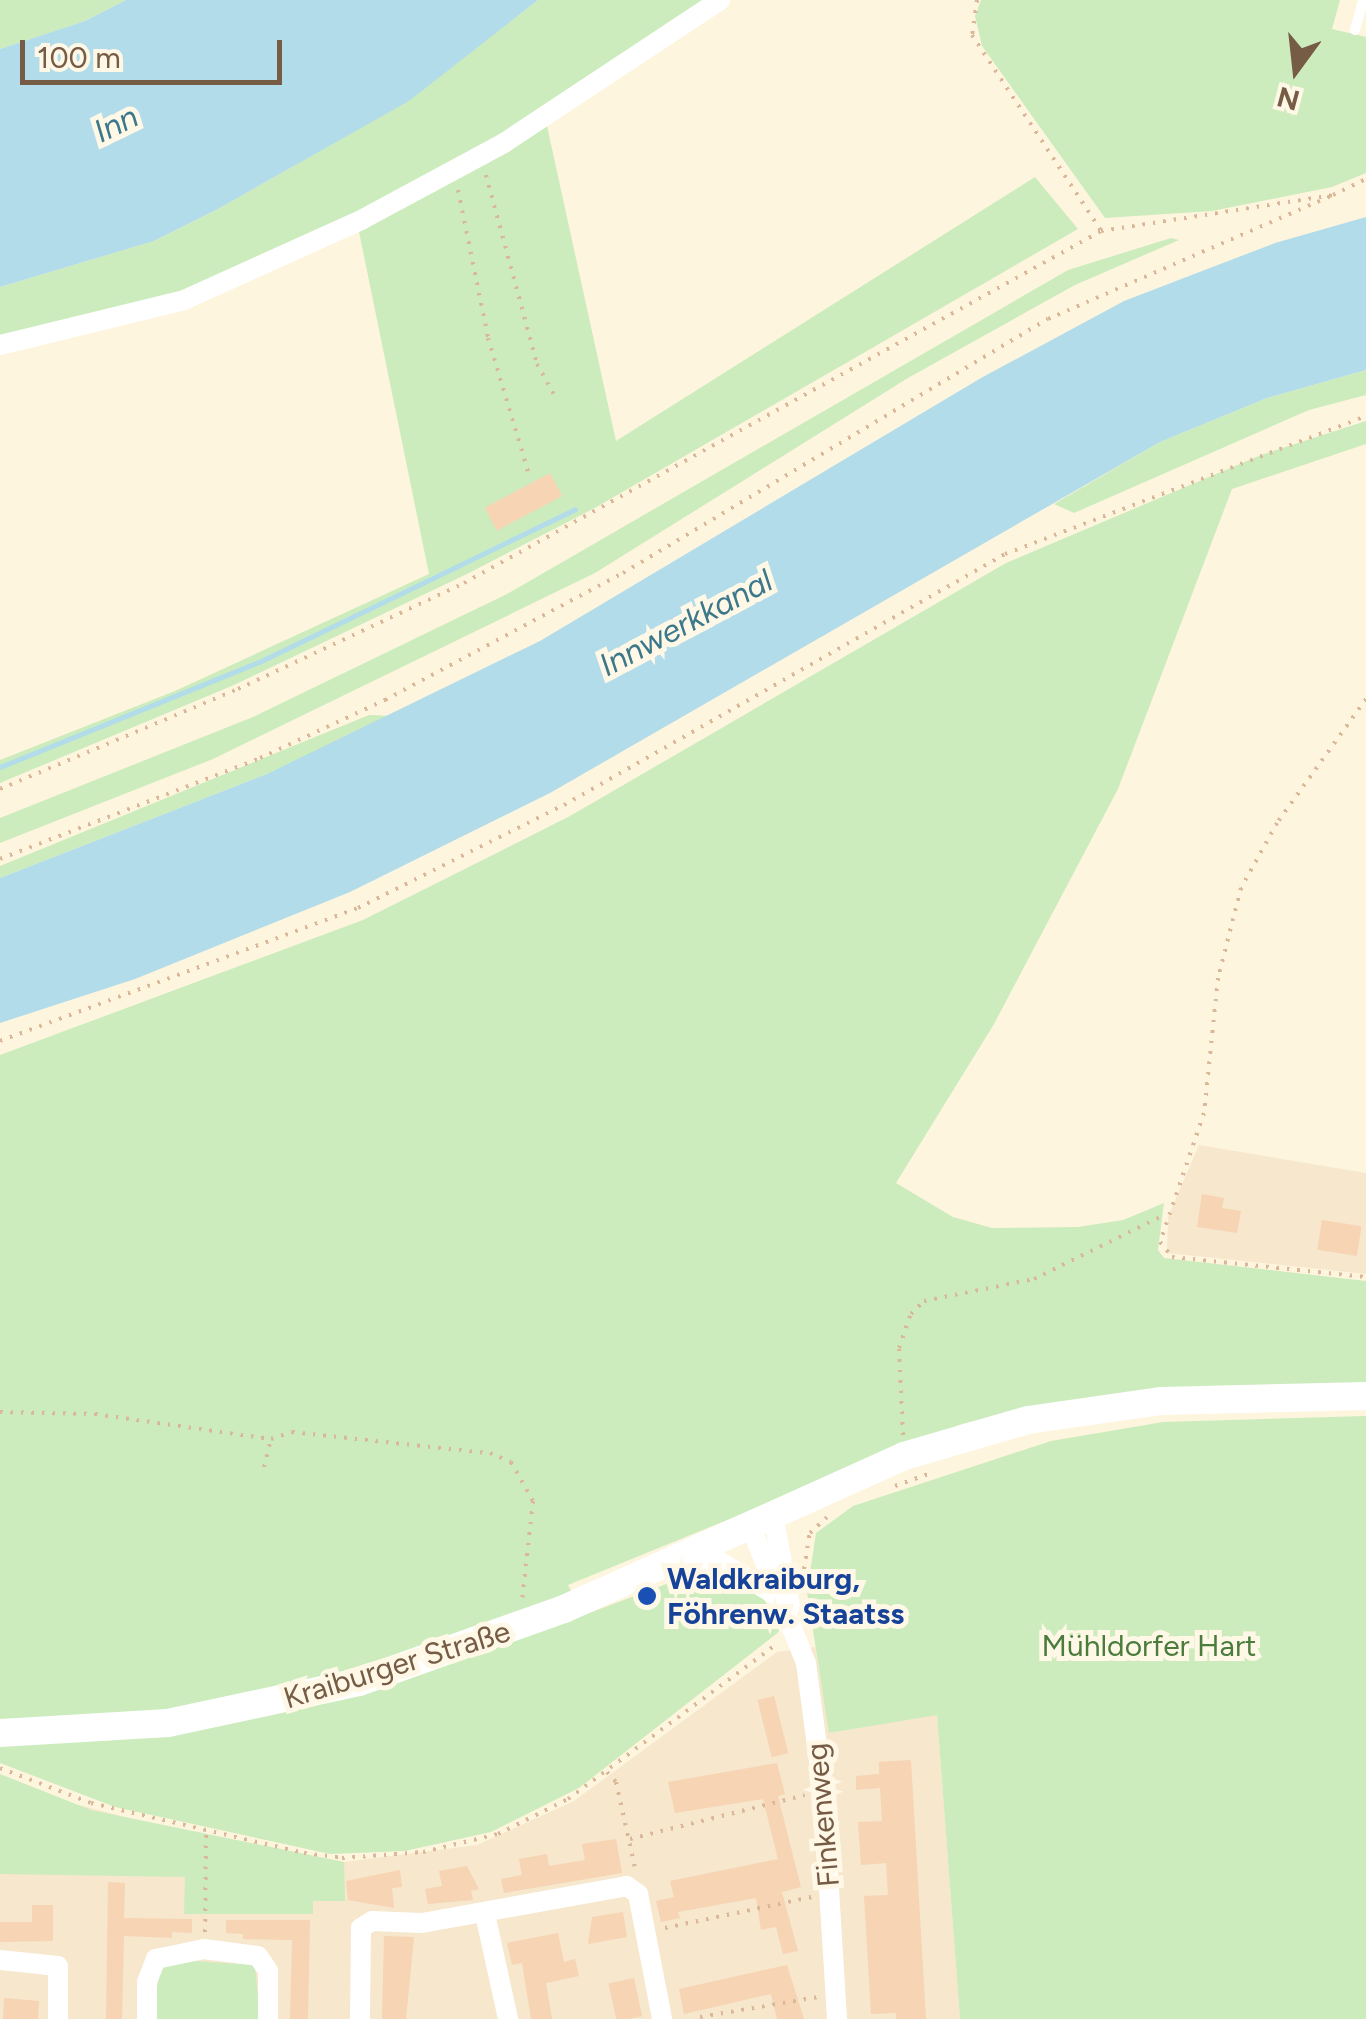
<!DOCTYPE html>
<meta charset="utf-8">
<style>
body{margin:0}
#map{position:relative;width:1366px;height:2019px;overflow:hidden;background:#fef5df;font-family:Figtree,sans-serif}
div>[style]{position:absolute}
[style*='--x']{left:calc(var(--x)*1px);top:calc(var(--y)*1px);width:calc(var(--w)*1px);rotate:calc(var(--a)*1deg)}
.residential>*{inset:0;background:#f6e7cd}
.green>*{inset:0;background:#ccecbd}
.water>*{inset:0;background:#b2dce9}
.stream>*{height:5px;margin:-2.5px;padding:0 2.5px;transform-origin:2.5px;border-radius:2.5px;background:#b2dce9}
.building>*{inset:0;background:#f6d4b4;transform-origin:0 0}
.path>*{height:4px;margin-top:-2px;transform-origin:0;background:repeating-linear-gradient(90deg,#dab798 0 2.5px,transparent 0 10.5px)}
.lane>*{height:10px;margin:-5px;padding:0 5px;transform-origin:5px;border-radius:5px;background:#fff}
.street>*{height:20px;margin:-10px;padding:0 10px;transform-origin:10px;border-radius:10px;background:#fff}
.secondary>*{height:28px;margin:-14px;padding:0 14px;transform-origin:14px;border-radius:14px;background:#fff}
.dots>*{width:28px;height:28px;translate:-50% -50%;box-sizing:border-box;border:5px solid #fff8e7;border-radius:50%}
span{translate:-50% -50%;white-space:nowrap;text-align:center;line-height:1.15;-webkit-text-stroke:10px #fff8e7;paint-order:stroke}
.transit-label{font-size:30px;color:#164399;font-weight:700}
.left{translate:0 -50%;text-align:left}
.park-label{font-size:30px;color:#4a7d3c}
.street-label{font-size:30px;color:#765b45}
.water-label{font-size:32px;color:#3c788c;font-style:italic}
.north{position:absolute;left:1246px;top:20px;width:100px;height:100px;-webkit-text-stroke:8px #fff8e7;paint-order:stroke;rotate:195deg;font-size:28px;font-weight:700;line-height:40px;text-align:center;color:#765b45}
.north::after{content:'';display:block;margin:auto;width:35px;height:45px;background:#765b45;clip-path:polygon(50% 0,100% 100%,50% 72%,0 100%)}
.scale{position:absolute;left:20px;top:40px;width:262px;height:45px;box-sizing:border-box;border:5px solid #765b45;border-top:0;padding-left:12px;font-size:30px;line-height:35px;white-space:nowrap;color:#765b45;-webkit-text-stroke:8px #fff8e7;paint-order:stroke}
</style>
<div id="map">
<div class="residential">
<i style="clip-path:polygon(1199px 1145px,1366px 1173px,1366px 1274px,1167px 1253px,1168px 1217px)"></i>
<i style="clip-path:polygon(815px 1647px,830px 1733px,937px 1714px,960px 2019px,0 2019px,0 1803px,79px 1805px,204px 1838px,344px 1862px,477px 1845px,574px 1801px,777px 1652px)"></i>
</div>
<div class="green">
<i style="clip-path:polygon(0 0,126px 0,85px 21px,0 49px)"></i>
<i style="clip-path:polygon(538px 0,706px 0,490px 144px,350px 218px,190px 291px,0 338px,0 287px,154px 241px,216px 210px,408px 101px)"></i>
<i style="clip-path:polygon(981px 0,1340px 0,1332px 29px,1366px 37px,1366px 173px,1332px 187px,1212px 211px,1105px 218px,982px 46px,975px 16px)"></i>
<i style="clip-path:polygon(547px 126px,616px 441px,1035px 177px,1078px 229px,593px 509px,469px 573px,234px 685px,0 783px,0 760px,175px 691px,429px 574px,358px 227px)"></i>
<i style="clip-path:polygon(1171px 238px,1179px 240px,1075px 285px,908px 378px,595px 573px,213px 759px,0 843px,0 818px,253px 717px,507px 594px,1068px 270px)"></i>
<i style="clip-path:polygon(1366px 370px,1366px 395px,1309px 410px,1074px 513px,1054px 504px,1160px 442px,1267px 398px)"></i>
<i style="clip-path:polygon(1366px 421px,1366px 444px,1232px 489px,1118px 789px,994px 1024px,896px 1183px,953px 1217px,992px 1228px,1078px 1227px,1123px 1220px,1164px 1203px,1158px 1250px,1164px 1258px,1366px 1281px,1366px 1387px,1037px 1406px,962px 1424px,568px 1585px,584px 1615px,706px 1569px,726px 1570px,764px 1599px,780px 1631px,579px 1788px,491px 1832px,405px 1851px,330px 1854px,115px 1807px,0 1763px,0 1055px,363px 920px,570px 816px,1006px 563px,1261px 455px)"></i>
<i style="clip-path:polygon(369px 715px,393px 716px,267px 774px,0 878px,0 866px)"></i>
<i style="clip-path:polygon(1366px 1416px,1366px 2019px,960px 2019px,937px 1715px,829px 1733px,807px 1592px,816px 1533px,853px 1506px,1051px 1441px,1163px 1422px)"></i>
<i style="clip-path:polygon(0 1774px,91px 1810px,344px 1862px,345px 1901px,313px 1901px,313px 1914px,184px 1914px,185px 1877px,0 1874px)"></i>
<i style="clip-path:polygon(180px 1960px,255px 1965px,260px 2019px,153px 2019px,160px 1968px)"></i>
</div>
<div class="water">
<i style="clip-path:polygon(126px 0,538px 0,409px 101px,216px 210px,154px 241px,0 287px,0 49px,85px 21px)"></i>
<i style="clip-path:polygon(1366px 217px,1366px 370px,1267px 398px,1160px 442px,550px 793px,350px 892px,135px 979px,0 1023px,0 878px,267px 774px,540px 641px,981px 378px,1124px 301px,1275px 243px)"></i>
</div>
<div class="stream">
<i style="--x:0;--y:767;--w:279;--a:-22.1"></i>
<i style="--x:259;--y:662;--w:351;--a:-25.8"></i>
</div>
<div class="building">
<i style="left:550px;top:473px;width:26px;height:74px;rotate:62deg"></i>
<i style="clip-path:polygon(1202px 1194px,1224px 1198px,1222px 1208px,1241px 1211px,1237px 1233px,1197px 1227px)"></i>
<i style="left:1322px;top:1220px;width:40px;height:30px;rotate:9deg"></i>
<i style="left:774px;top:1696px;width:59px;height:17px;rotate:76deg"></i>
<i style="clip-path:polygon(911px 1760px,926px 2019px,896px 2019px,896px 2013px,871px 2014px,864px 1896px,888px 1895px,886px 1863px,861px 1865px,858px 1822px,882px 1821px,880px 1788px,856px 1790px,856px 1776px,879px 1774px,879px 1762px)"></i>
<i style="clip-path:polygon(777px 1763px,785px 1794px,778px 1796px,801px 1887px,782px 1892px,798px 1951px,783px 1954px,776px 1927px,761px 1930px,756px 1898px,678px 1912px,680px 1918px,661px 1922px,656px 1901px,674px 1897px,670px 1881px,778px 1859px,763px 1799px,675px 1813px,668px 1782px)"></i>
<i style="clip-path:polygon(616px 1839px,622px 1873px,504px 1893px,501px 1879px,522px 1875px,519px 1859px,547px 1854px,549px 1866px,585px 1860px,582px 1844px)"></i>
<i style="clip-path:polygon(467px 1866px,479px 1889px,471px 1891px,473px 1900px,428px 1904px,425px 1889px,442px 1886px,439px 1871px)"></i>
<i style="clip-path:polygon(400px 1870px,402px 1887px,392px 1888px,394px 1908px,348px 1900px,346px 1881px)"></i>
<i style="clip-path:polygon(108px 1882px,125px 1883px,124px 1918px,192px 1919px,192px 1933px,172px 1932px,172px 1938px,124px 1936px,122px 2019px,106px 2019px)"></i>
<i style="clip-path:polygon(32px 1905px,53px 1905px,53px 1941px,0 1942px,0 1922px,32px 1922px)"></i>
<i style="clip-path:polygon(623px 1912px,627px 1937px,588px 1944px,592px 1917px)"></i>
<i style="clip-path:polygon(226px 1920px,310px 1920px,308px 2019px,290px 2019px,292px 1940px,243px 1939px,243px 1934px,226px 1933px)"></i>
<i style="clip-path:polygon(558px 1933px,564px 1962px,575px 1959px,579px 1976px,546px 1983px,552px 2019px,531px 2019px,522px 1963px,512px 1965px,507px 1943px)"></i>
<i style="clip-path:polygon(384px 1936px,414px 1937px,406px 2019px,382px 2019px)"></i>
<i style="clip-path:polygon(787px 1965px,804px 2019px,777px 2019px,771px 1994px,684px 2014px,679px 1989px)"></i>
<i style="left:634px;top:1978px;width:39px;height:26px;rotate:78deg"></i>
<i style="clip-path:polygon(4px 1998px,39px 2001px,38px 2019px,3px 2019px)"></i>
</div>
<div class="path">
<i style="--x:977;--y:0;--w:35;--a:98"></i>
<i style="--x:972;--y:35;--w:235;--a:56.6"></i>
<i style="--x:1101;--y:231;--w:235;--a:-8.8"></i>
<i style="--x:1333;--y:195;--w:37;--a:-26"></i>
<i style="--x:486;--y:175;--w:196;--a:74.9"></i>
<i style="--x:537;--y:364;--w:37;--a:61"></i>
<i style="--x:458;--y:190;--w:151;--a:78.5"></i>
<i style="--x:488;--y:338;--w:143;--a:73.3"></i>
<i style="--x:1366;--y:699;--w:153;--a:125.7"></i>
<i style="--x:1277;--y:823;--w:74;--a:119"></i>
<i style="--x:1241;--y:888;--w:93;--a:104.3"></i>
<i style="--x:1218;--y:978;--w:136;--a:95.9"></i>
<i style="--x:1204;--y:1113;--w:136;--a:108.8"></i>
<i style="--x:1160;--y:1242;--w:19;--a:51"></i>
<i style="--x:1172;--y:1257;--w:195;--a:5.9"></i>
<i style="--x:0;--y:789;--w:258;--a:-22.8"></i>
<i style="--x:238;--y:689;--w:250;--a:-25.1"></i>
<i style="--x:464;--y:583;--w:728;--a:-28.92"></i>
<i style="--x:0;--y:859;--w:279;--a:-21.2"></i>
<i style="--x:260;--y:758;--w:138;--a:-24.9"></i>
<i style="--x:385;--y:700;--w:270;--a:-28.1"></i>
<i style="--x:623;--y:573;--w:495;--a:-30.9"></i>
<i style="--x:1048;--y:319;--w:311;--a:-23.5"></i>
<i style="--x:0;--y:1041;--w:382;--a:-20.4"></i>
<i style="--x:358;--y:908;--w:230;--a:-26.6"></i>
<i style="--x:564;--y:805;--w:507;--a:-29.65"></i>
<i style="--x:1005;--y:554;--w:386;--a:-20.9"></i>
<i style="--x:0;--y:1412;--w:95;--a:1.2"></i>
<i style="--x:95;--y:1414;--w:178;--a:8.1"></i>
<i style="--x:903;--y:1435;--w:87;--a:-92.6"></i>
<i style="--x:899;--y:1348;--w:36;--a:-71"></i>
<i style="--x:911;--y:1314;--w:18;--a:-45"></i>
<i style="--x:924;--y:1301;--w:112;--a:-11.3"></i>
<i style="--x:1034;--y:1279;--w:145;--a:-26.2"></i>
<i style="--x:264;--y:1467;--w:29;--a:-76"></i>
<i style="--x:271;--y:1439;--w:22;--a:-18"></i>
<i style="--x:292;--y:1432;--w:199;--a:6.1"></i>
<i style="--x:490;--y:1453;--w:23;--a:23"></i>
<i style="--x:511;--y:1462;--w:45;--a:60.6"></i>
<i style="--x:533;--y:1501;--w:101;--a:96.3"></i>
<i style="--x:895;--y:1486;--w:35;--a:-20"></i>
<i style="--x:804;--y:1569;--w:36;--a:-81"></i>
<i style="--x:810;--y:1533;--w:23;--a:-43"></i>
<i style="--x:0;--y:1768;--w:97;--a:21"></i>
<i style="--x:91;--y:1803;--w:219;--a:13.2"></i>
<i style="--x:304;--y:1853;--w:38;--a:7"></i>
<i style="--x:342;--y:1858;--w:81;--a:-4.2"></i>
<i style="--x:423;--y:1852;--w:77;--a:-13.5"></i>
<i style="--x:498;--y:1834;--w:78;--a:-26.6"></i>
<i style="--x:568;--y:1799;--w:260;--a:-36.6"></i>
<i style="--x:607;--y:1772;--w:13;--a:48"></i>
<i style="--x:616;--y:1782;--w:92;--a:77.5"></i>
<i style="--x:630;--y:1839;--w:180;--a:-14.1"></i>
<i style="--x:665;--y:1928;--w:150;--a:-11.9"></i>
<i style="--x:205;--y:1932;--w:100;--a:-89.4"></i>
<i style="--x:700;--y:2017;--w:120;--a:-9.6"></i>
</div>
<div class="lane">
<i style="--x:1355;--y:30;--w:31;--a:-75"></i>
</div>
<div class="street">
<i style="--x:0;--y:345;--w:189;--a:-13.7"></i>
<i style="--x:184;--y:300;--w:196;--a:-24.3"></i>
<i style="--x:363;--y:219;--w:160;--a:-28.3"></i>
<i style="--x:504;--y:143;--w:259;--a:-33.5"></i>
<i style="--x:773;--y:1515;--w:93;--a:79.4"></i>
<i style="--x:750;--y:1525;--w:149;--a:67.9"></i>
<i style="--x:806;--y:1663;--w:128;--a:82.4"></i>
<i style="--x:823;--y:1790;--w:229;--a:86.5"></i>
<i style="--x:682;--y:1562;--w:37;--a:-2"></i>
<i style="--x:719;--y:1561;--w:68;--a:31.1"></i>
<i style="--x:485;--y:1914;--w:107;--a:77.6"></i>
<i style="--x:0;--y:1960;--w:58;--a:5.9"></i>
<i style="--x:58;--y:1966;--w:53;--a:90"></i>
<i style="--x:147;--y:2019;--w:37;--a:-90"></i>
<i style="--x:147;--y:1982;--w:25;--a:-69"></i>
<i style="--x:156;--y:1959;--w:49;--a:-11.8"></i>
<i style="--x:204;--y:1949;--w:54;--a:7.4"></i>
<i style="--x:258;--y:1956;--w:18;--a:56"></i>
<i style="--x:268;--y:1971;--w:48;--a:90"></i>
<i style="--x:360;--y:2019;--w:91;--a:-89.4"></i>
<i style="--x:361;--y:1928;--w:13;--a:-32"></i>
<i style="--x:372;--y:1921;--w:50;--a:2.3"></i>
<i style="--x:422;--y:1923;--w:208;--a:-10.2"></i>
<i style="--x:627;--y:1886;--w:14;--a:36"></i>
<i style="--x:638;--y:1894;--w:127;--a:79.1"></i>
</div>
<div class="secondary">
<i style="--x:0;--y:1733;--w:168;--a:-3.4"></i>
<i style="--x:168;--y:1723;--w:195;--a:-12.1"></i>
<i style="--x:359;--y:1682;--w:218;--a:-19.6"></i>
<i style="--x:564;--y:1609;--w:373;--a:-24.2"></i>
<i style="--x:904;--y:1456;--w:129;--a:-16.2"></i>
<i style="--x:1028;--y:1420;--w:135;--a:-8.1"></i>
<i style="--x:1162;--y:1401;--w:204;--a:-1.4"></i>
</div>
<div class="dots">
<i style="left:647px;top:1596px;background:#1a4fb4"></i>
</div>
<div class="transit-label">
<span class="left" style="left:667px;top:1596px">Waldkraiburg,<br>Föhrenw. Staatss</span>
</div>
<div class="park-label">
<span style="left:1149px;top:1646px">Mühldorfer Hart</span>
</div>
<div class="street-label">
<span style="left:397px;top:1665px;rotate:-17deg">Kraiburger Straße</span>
<span style="left:823px;top:1815px;rotate:-95deg">Finkenweg</span>
</div>
<div class="water-label">
<span style="left:116px;top:124px;rotate:-26deg">Inn</span>
<span style="left:686px;top:623px;rotate:-28deg">Innwerkkanal</span>
</div>
<div class="north">N</div>
<div class="scale">100 m</div>
</div>
